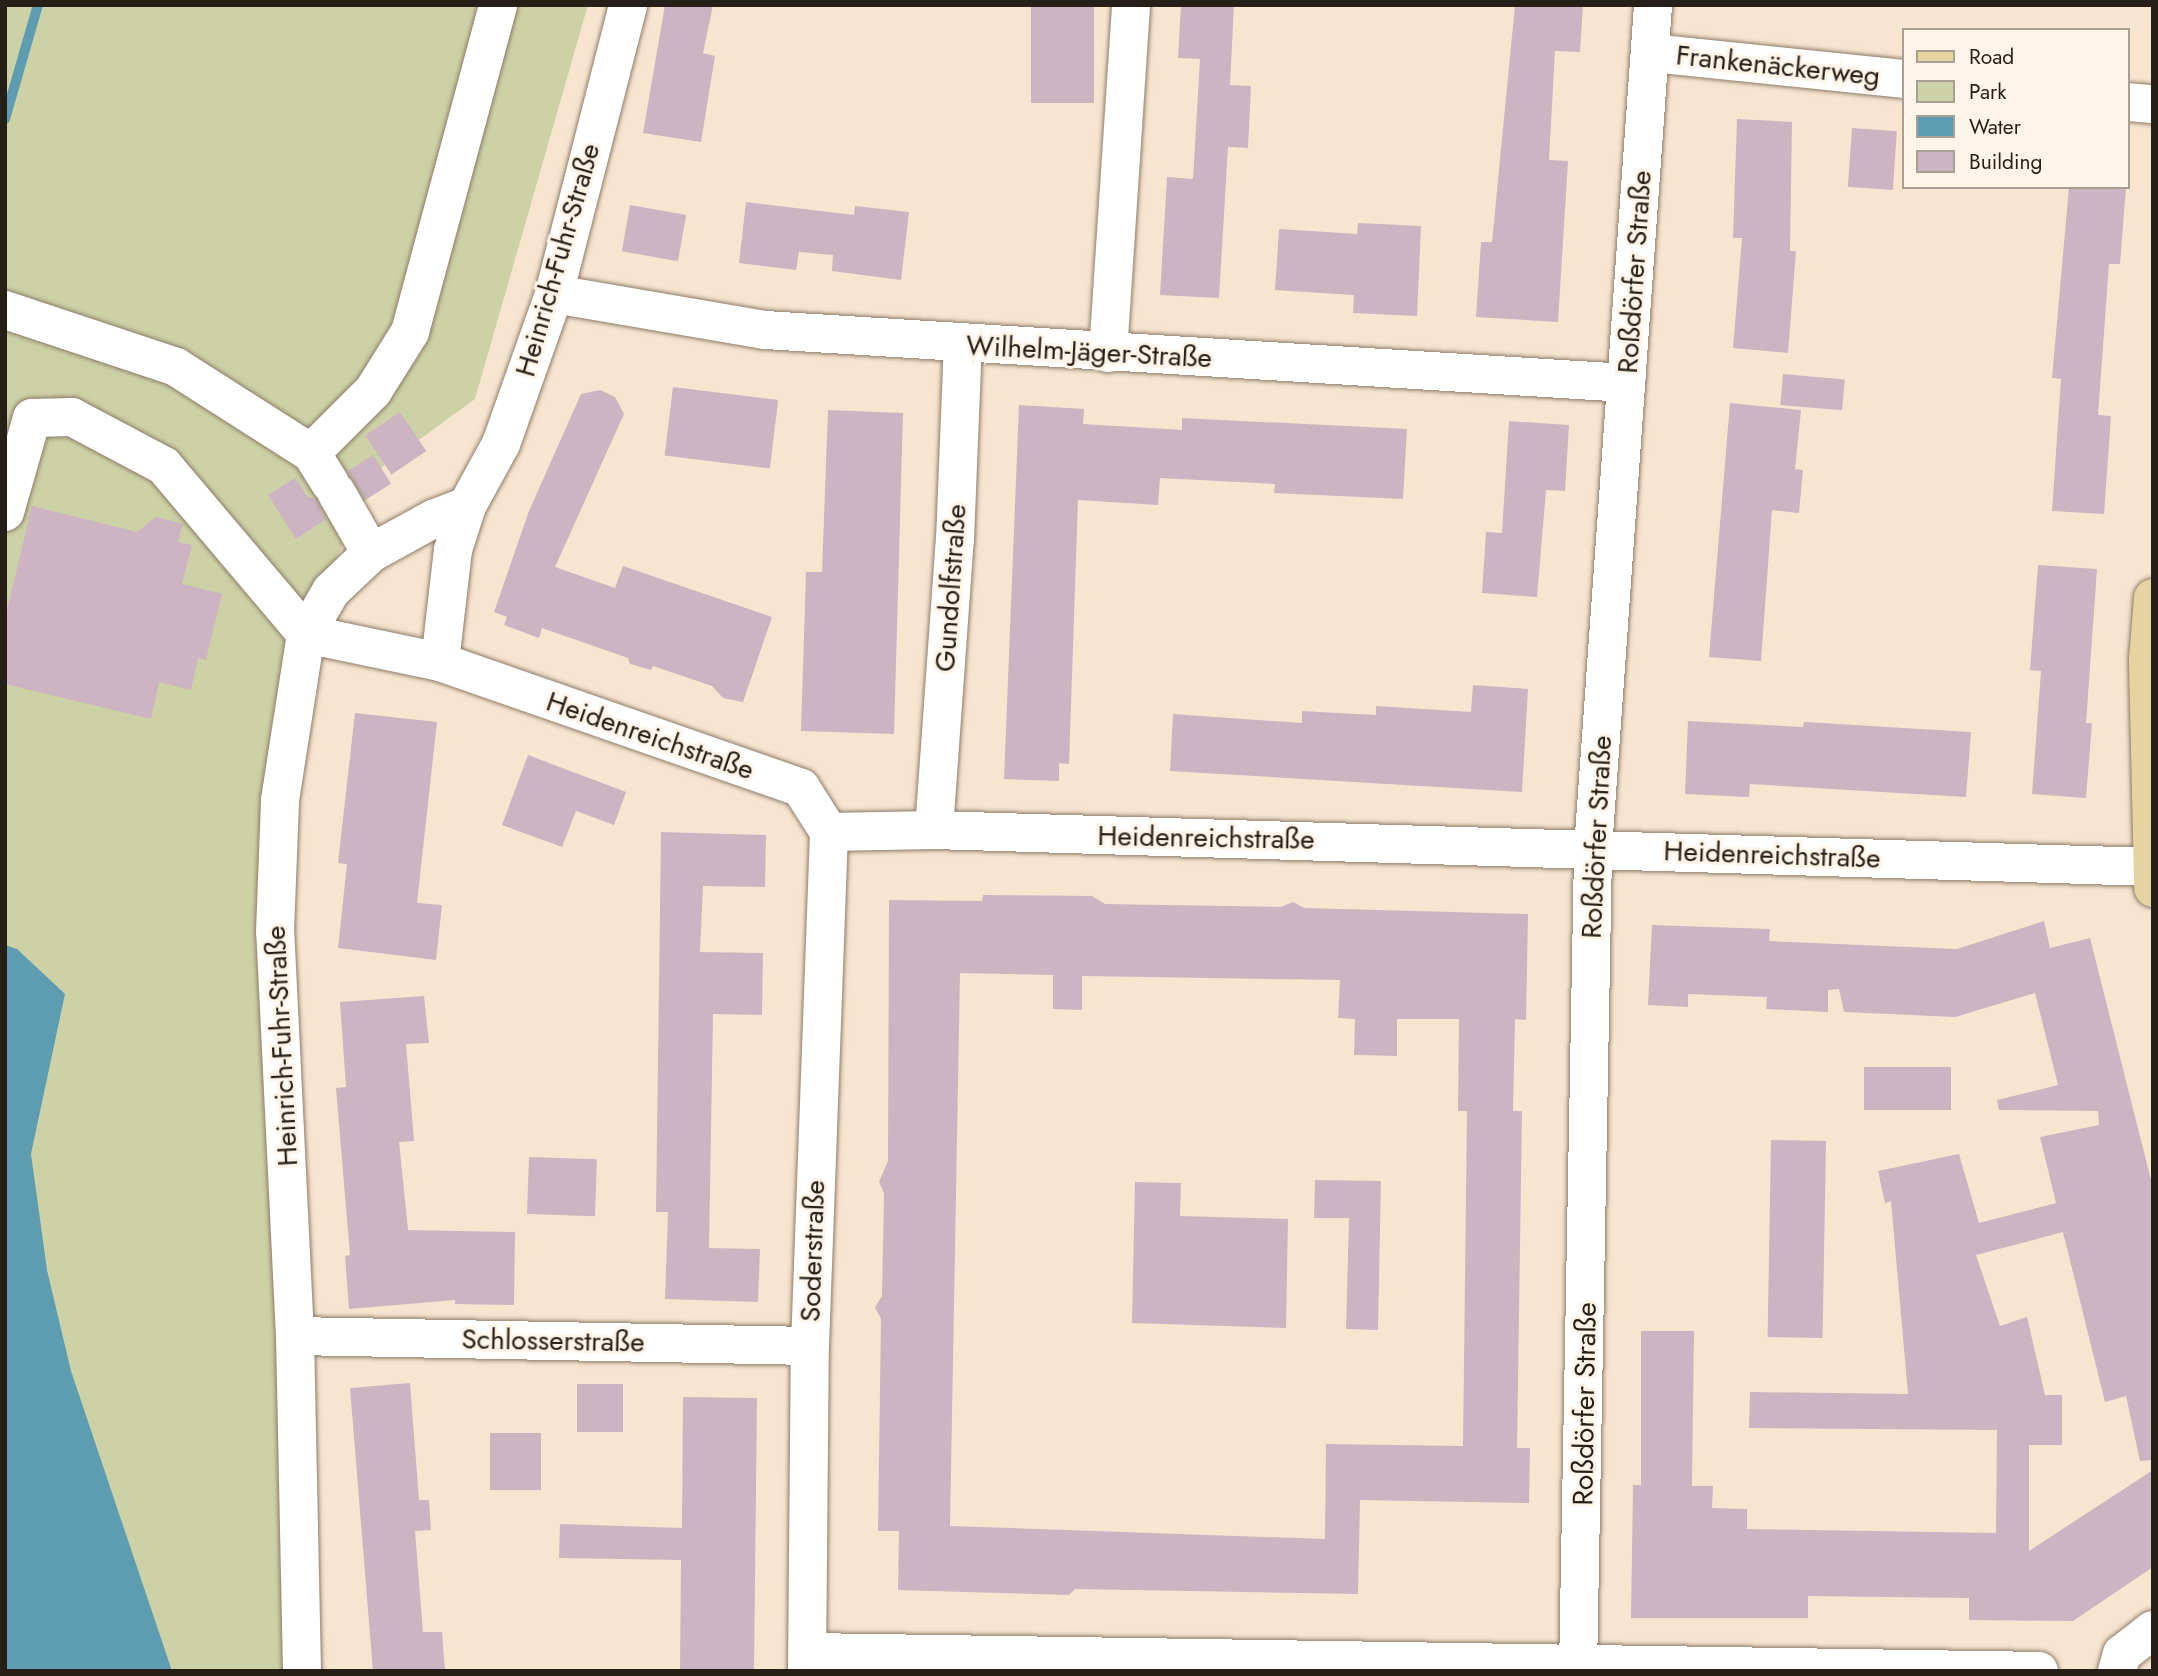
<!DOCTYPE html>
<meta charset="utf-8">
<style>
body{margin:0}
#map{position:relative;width:2158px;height:1676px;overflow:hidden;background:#f7e5d0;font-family:Jost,sans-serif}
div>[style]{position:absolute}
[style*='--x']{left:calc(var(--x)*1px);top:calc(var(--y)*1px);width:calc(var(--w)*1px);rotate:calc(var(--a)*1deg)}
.green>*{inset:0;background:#cdd2a6}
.water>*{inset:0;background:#5e9cb1}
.stream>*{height:10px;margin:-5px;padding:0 5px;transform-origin:5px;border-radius:5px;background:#5e9cb1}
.building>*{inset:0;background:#ccb4c2;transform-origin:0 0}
.roads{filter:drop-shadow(0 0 2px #8c7c69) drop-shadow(0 0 2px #8c7c69)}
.minor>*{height:38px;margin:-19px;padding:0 19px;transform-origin:19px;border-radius:19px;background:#fff}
.major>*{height:38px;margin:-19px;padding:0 19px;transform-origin:19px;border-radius:19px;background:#e6d4a0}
span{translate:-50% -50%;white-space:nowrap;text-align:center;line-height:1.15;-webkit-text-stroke:6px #fef4e7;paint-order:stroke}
.street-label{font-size:28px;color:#261f18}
.frame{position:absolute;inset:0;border:7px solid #261f18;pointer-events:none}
.legend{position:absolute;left:1902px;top:28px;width:228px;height:161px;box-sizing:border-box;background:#fef4e7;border:2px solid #a89f94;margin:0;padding:9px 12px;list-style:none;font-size:21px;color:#261f18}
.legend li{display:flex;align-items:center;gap:14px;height:35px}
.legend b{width:35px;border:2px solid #a89f94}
</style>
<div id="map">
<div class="green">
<i style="clip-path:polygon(5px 5px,588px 5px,475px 399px,382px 467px,295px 640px,261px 947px,294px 1671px,5px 1671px)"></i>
</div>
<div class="water">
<i style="clip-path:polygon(5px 945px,17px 949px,65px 994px,31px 1154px,47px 1270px,71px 1371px,172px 1671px,5px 1671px)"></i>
</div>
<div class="stream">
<i style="--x:5;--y:119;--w:119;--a:-73.9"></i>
</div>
<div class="building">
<i style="clip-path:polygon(665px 5px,713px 5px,703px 53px,715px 56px,701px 142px,643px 133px)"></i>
<i style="left:1031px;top:5px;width:63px;height:98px"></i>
<i style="clip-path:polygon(1181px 5px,1234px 5px,1230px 85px,1251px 86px,1248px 148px,1228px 147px,1219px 298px,1160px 295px,1167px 177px,1193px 179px,1200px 59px,1178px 58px)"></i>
<i style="clip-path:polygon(1515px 5px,1583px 5px,1580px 52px,1555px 51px,1549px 160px,1568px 161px,1558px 322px,1476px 317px,1481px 242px,1492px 242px)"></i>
<i style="clip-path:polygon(1737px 119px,1792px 122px,1790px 251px,1796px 251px,1788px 353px,1733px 348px,1742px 238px,1733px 238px)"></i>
<i style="left:1852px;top:128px;width:45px;height:59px;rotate:4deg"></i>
<i style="clip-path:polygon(2069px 187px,2126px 187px,2120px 264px,2109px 264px,2098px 415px,2111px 416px,2104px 514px,2052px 511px,2061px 379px,2052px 378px)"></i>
<i style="clip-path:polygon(746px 202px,854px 215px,855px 206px,909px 212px,901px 280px,832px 271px,833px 255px,799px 252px,796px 270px,739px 263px)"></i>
<i style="left:630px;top:205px;width:57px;height:47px;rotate:10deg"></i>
<i style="clip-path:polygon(1358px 223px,1421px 226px,1417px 316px,1353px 313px,1354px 295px,1275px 290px,1279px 229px,1357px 234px)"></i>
<i style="left:1783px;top:374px;width:62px;height:31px;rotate:5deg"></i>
<i style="left:673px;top:387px;width:106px;height:69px;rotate:7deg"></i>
<i style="clip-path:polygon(600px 390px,615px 397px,624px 414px,555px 567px,615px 588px,623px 566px,772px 617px,743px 702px,723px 698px,712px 686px,653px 666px,651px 670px,630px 664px,628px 658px,542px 628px,539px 638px,504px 625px,507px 617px,494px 612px,529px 511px,581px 394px)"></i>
<i style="clip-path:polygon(1730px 403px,1801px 410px,1795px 469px,1803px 470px,1799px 513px,1772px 510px,1761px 661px,1709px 657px)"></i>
<i style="clip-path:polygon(1019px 405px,1084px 409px,1083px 424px,1182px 430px,1182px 418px,1407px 429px,1403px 499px,1274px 493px,1275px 484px,1160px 478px,1158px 505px,1078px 500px,1069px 764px,1059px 763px,1059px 781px,1004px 779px)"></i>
<i style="clip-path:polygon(828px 410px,903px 413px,894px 734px,801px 731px,806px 572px,822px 572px)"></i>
<i style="left:400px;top:412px;width:47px;height:42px;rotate:56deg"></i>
<i style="clip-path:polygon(1509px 421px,1569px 425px,1565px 491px,1546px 490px,1537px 597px,1482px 593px,1486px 532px,1502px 533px)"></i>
<i style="left:373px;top:455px;width:34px;height:30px;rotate:58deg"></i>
<i style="clip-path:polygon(295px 478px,308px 497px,316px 499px,326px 519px,296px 539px,268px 495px)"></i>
<i style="clip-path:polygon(32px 506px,137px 532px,156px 517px,183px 524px,178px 542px,192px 545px,182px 584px,222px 594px,206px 660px,198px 658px,191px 690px,159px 682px,151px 719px,5px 684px,5px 618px)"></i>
<i style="clip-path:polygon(2038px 565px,2097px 569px,2086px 723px,2092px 723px,2086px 798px,2032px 794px,2041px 671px,2030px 670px)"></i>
<i style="clip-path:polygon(1473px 685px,1528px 689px,1522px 792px,1170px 771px,1173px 714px,1302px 723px,1302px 711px,1376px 715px,1376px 706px,1471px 712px)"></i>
<i style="clip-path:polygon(355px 713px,437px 722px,417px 903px,442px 905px,436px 960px,338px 948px,347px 864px,338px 863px)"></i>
<i style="clip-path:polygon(1688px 721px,1803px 727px,1804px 722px,1971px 732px,1966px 797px,1750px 784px,1749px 797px,1685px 794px)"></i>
<i style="clip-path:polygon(528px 755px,626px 792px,614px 825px,576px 811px,562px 847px,502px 825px)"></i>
<i style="clip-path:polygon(661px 832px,766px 835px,765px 887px,703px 886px,700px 952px,763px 953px,762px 1015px,713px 1014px,709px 1248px,760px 1249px,758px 1302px,665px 1299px,668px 1212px,656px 1212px)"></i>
<i style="clip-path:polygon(evenodd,983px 895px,1092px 896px,1105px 904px,1281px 907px,1293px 902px,1304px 908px,1528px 914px,1526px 1020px,1515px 1019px,1513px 1111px,1522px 1111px,1517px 1448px,1530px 1448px,1529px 1503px,1360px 1500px,1358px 1594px,1075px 1589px,1069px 1595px,898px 1590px,899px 1531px,878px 1531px,881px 1319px,875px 1307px,882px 1296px,884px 1193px,879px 1182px,888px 1161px,889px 900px,982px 901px,983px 895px,960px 973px,1053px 975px,1053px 1009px,1082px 1010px,1082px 976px,1340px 980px,1338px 1018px,1355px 1019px,1354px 1055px,1397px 1056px,1397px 1019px,1459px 1019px,1458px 1111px,1467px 1111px,1463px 1446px,1326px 1444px,1325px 1539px,950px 1526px,960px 973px)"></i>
<i style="clip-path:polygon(2044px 921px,2050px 948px,2090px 938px,2153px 1188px,2153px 1460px,2140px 1461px,2126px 1396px,2105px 1402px,2063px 1232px,1976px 1255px,2000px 1326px,2027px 1317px,2045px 1395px,2062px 1395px,2062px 1445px,2029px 1445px,2029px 1551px,2153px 1470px,2153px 1567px,2073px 1621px,1969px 1620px,1969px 1598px,1808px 1596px,1808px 1618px,1631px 1618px,1633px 1485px,1641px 1485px,1641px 1331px,1694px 1331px,1692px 1486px,1713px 1486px,1712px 1508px,1747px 1509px,1747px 1529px,1996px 1533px,1997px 1430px,1749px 1428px,1750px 1392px,1908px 1394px,1891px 1201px,1885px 1203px,1878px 1171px,1959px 1154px,1979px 1223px,2056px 1203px,2040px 1137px,2099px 1125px,2098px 1111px,1999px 1110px,1997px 1100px,2058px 1085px,2035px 993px,1955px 1017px,1844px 1012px,1839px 989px,1828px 990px,1828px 1012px,1766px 1009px,1767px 997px,1688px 994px,1688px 1007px,1648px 1005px,1652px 925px,1770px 929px,1769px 941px,1957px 949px)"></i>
<i style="clip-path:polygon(424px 996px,429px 1043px,406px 1044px,414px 1141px,399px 1142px,408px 1230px,515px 1232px,514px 1305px,455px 1304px,455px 1300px,349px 1309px,345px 1256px,350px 1255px,336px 1088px,346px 1087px,340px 1002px)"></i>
<i style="left:1864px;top:1067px;width:87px;height:43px"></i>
<i style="left:1771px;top:1140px;width:55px;height:197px;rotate:1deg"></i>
<i style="left:529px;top:1157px;width:68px;height:57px;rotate:2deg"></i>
<i style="clip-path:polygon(1315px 1180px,1381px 1181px,1378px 1330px,1346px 1329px,1349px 1218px,1314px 1218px)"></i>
<i style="clip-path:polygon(1135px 1182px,1181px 1183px,1180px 1216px,1288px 1219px,1286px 1328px,1132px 1323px)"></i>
<i style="clip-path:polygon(410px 1383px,419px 1500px,429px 1500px,431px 1530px,415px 1531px,423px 1632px,442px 1632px,445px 1671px,373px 1671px,350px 1388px)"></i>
<i style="left:577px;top:1384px;width:46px;height:48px"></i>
<i style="clip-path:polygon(683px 1397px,757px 1398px,754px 1671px,680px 1671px,681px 1560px,559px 1558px,560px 1524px,682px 1528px)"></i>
<i style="left:490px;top:1433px;width:51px;height:57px"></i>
</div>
<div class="roads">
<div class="minor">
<i style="--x:1652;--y:53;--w:253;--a:5.9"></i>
<i style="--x:2128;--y:102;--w:25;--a:5"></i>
<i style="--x:554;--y:294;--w:214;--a:9.7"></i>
<i style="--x:765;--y:330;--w:863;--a:3.52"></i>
<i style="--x:5;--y:310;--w:180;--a:18.4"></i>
<i style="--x:176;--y:367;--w:160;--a:32.5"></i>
<i style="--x:1108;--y:353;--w:349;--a:-86.2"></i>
<i style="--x:330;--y:483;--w:36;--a:-122"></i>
<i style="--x:311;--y:453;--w:88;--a:-45"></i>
<i style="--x:373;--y:391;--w:70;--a:-57.9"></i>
<i style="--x:410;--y:332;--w:339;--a:-74.9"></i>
<i style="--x:336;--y:492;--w:70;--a:60.2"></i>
<i style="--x:5;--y:512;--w:98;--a:-74"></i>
<i style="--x:32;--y:418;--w:40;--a:-1.4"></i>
<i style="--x:72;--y:417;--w:104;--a:28"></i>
<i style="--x:164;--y:466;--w:220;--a:49.8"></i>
<i style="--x:306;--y:634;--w:137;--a:11.8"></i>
<i style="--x:440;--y:662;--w:382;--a:19.2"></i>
<i style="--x:801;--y:788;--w:52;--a:57.5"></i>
<i style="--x:829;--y:832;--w:105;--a:-1.1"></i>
<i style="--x:934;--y:830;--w:1220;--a:1.74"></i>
<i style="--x:440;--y:662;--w:113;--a:-83.4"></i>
<i style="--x:453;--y:550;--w:46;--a:-72.3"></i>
<i style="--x:467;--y:506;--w:71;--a:-61.3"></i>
<i style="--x:501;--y:444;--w:159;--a:-70.5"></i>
<i style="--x:554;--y:294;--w:298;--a:-75.6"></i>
<i style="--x:934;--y:830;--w:291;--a:-85.9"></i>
<i style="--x:955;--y:540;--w:196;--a:-87.7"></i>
<i style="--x:295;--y:1336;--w:515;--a:1.11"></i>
<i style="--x:808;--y:1652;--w:1231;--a:0.88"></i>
<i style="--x:302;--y:1671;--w:335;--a:-91.2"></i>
<i style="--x:295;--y:1336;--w:404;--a:-92.8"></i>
<i style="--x:275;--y:932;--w:132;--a:-87.8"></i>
<i style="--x:280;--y:800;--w:168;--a:-81.1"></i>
<i style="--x:306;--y:634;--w:50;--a:-59.8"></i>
<i style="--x:331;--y:591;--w:55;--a:-43.5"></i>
<i style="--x:371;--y:553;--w:71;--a:-28.7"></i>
<i style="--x:433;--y:519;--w:36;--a:-21"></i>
<i style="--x:807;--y:1671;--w:325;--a:-89.5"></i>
<i style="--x:810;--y:1346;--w:514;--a:-87.88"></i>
<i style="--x:1578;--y:1671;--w:822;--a:-88.95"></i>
<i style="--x:1593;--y:849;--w:846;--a:-85.93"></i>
<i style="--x:2117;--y:1671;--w:18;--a:-74"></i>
<i style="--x:2122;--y:1654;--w:39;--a:-38"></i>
</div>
<div class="major">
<i style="--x:2153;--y:598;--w:62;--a:94.6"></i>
<i style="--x:2148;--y:660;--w:228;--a:88.7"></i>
</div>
</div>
<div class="street-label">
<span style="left:1778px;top:66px;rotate:6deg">Frankenäckerweg</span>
<span style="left:558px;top:260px;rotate:-74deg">Heinrich-Fuhr-Straße</span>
<span style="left:1635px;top:272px;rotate:-86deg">Roßdörfer Straße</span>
<span style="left:1089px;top:352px;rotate:3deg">Wilhelm-Jäger-Straße</span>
<span style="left:951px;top:588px;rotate:-86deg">Gundolfstraße</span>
<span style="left:650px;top:736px;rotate:19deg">Heidenreichstraße</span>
<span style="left:1597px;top:837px;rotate:-87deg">Roßdörfer Straße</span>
<span style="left:1206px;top:838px;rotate:1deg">Heidenreichstraße</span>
<span style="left:1772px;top:855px;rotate:2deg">Heidenreichstraße</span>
<span style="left:282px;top:1046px;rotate:-93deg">Heinrich-Fuhr-Straße</span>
<span style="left:813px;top:1251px;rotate:-88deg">Soderstraße</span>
<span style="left:553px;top:1341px;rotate:1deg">Schlosserstraße</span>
<span style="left:1585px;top:1404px;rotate:-89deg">Roßdörfer Straße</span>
</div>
<div class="frame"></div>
<ul class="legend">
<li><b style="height:9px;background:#e6d4a0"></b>Road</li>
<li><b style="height:19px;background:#cdd2a6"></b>Park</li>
<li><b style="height:19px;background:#5e9cb1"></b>Water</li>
<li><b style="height:19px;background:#ccb4c2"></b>Building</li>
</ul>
</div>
